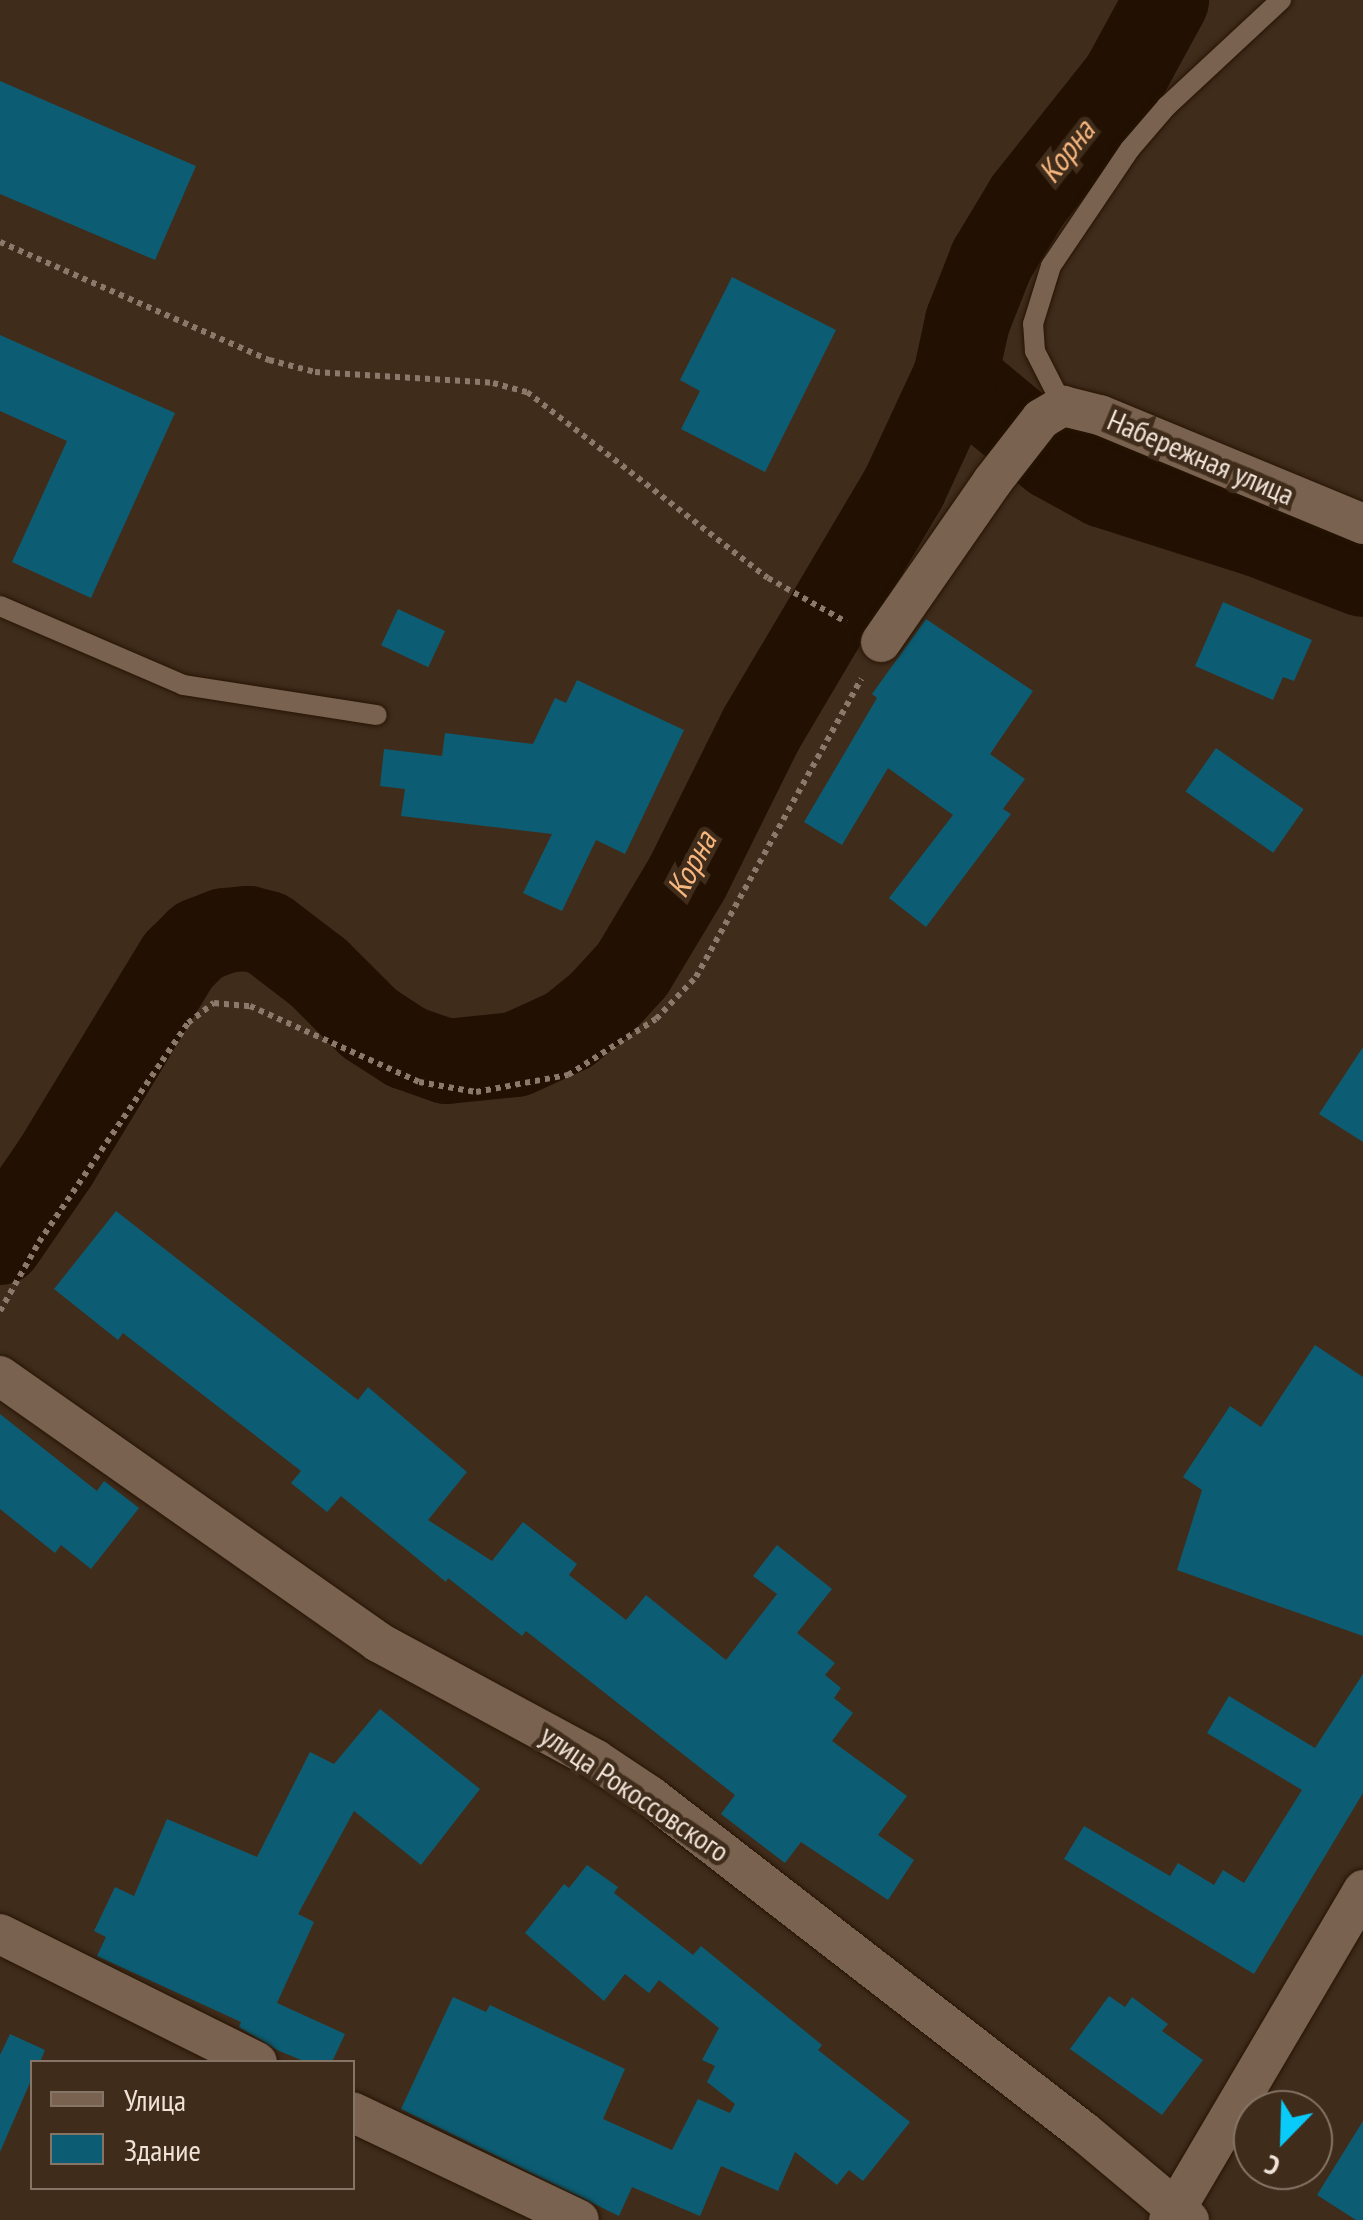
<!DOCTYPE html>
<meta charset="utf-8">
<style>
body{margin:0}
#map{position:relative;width:1363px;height:2220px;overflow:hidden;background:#402c1b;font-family:"PT Sans Narrow",sans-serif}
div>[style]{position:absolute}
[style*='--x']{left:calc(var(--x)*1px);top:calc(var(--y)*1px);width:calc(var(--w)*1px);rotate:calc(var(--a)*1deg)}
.river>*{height:85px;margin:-42.5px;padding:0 42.5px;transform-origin:42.5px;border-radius:42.5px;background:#221102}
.building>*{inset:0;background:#0c5d73;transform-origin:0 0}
.path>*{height:6px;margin-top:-3px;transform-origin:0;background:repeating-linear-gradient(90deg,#8b7a6c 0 5px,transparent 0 10px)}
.roads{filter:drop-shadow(0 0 2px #261404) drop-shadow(0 0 2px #261404)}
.lane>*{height:20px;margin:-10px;padding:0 10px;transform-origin:10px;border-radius:10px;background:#79624f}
.street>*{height:40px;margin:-20px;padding:0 20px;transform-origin:20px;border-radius:20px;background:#79624f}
span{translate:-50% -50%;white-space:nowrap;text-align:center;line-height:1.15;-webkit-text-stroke:9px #402c1b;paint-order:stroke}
.street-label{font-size:30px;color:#efe2d7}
.water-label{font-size:32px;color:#f6b67f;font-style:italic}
.legend{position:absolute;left:30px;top:2060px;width:325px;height:130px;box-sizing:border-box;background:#402c1b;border:2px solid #867566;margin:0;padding:12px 18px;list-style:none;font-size:30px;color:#efe2d7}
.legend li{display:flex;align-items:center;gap:20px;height:50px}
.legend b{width:50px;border:2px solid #867566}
.north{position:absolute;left:1233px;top:2090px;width:100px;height:100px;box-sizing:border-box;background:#402c1b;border:2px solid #867566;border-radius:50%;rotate:203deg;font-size:28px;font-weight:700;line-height:40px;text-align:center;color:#efe2d7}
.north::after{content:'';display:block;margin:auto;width:35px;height:45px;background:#08cbfa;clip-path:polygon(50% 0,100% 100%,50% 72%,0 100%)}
</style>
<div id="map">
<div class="river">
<i style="--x:955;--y:376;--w:127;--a:39.6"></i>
<i style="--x:1053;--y:457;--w:58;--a:28.8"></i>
<i style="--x:1104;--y:485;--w:162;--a:17.7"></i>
<i style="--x:1258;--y:534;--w:112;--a:20.9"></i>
<i style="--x:0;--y:1242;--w:97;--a:-55.5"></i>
<i style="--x:55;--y:1162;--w:237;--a:-58.7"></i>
<i style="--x:178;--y:960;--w:28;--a:-45"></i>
<i style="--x:198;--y:940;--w:28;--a:-21"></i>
<i style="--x:224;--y:930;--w:24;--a:-5"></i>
<i style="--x:248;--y:928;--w:20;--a:15"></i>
<i style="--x:267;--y:933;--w:64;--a:37.4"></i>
<i style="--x:318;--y:972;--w:72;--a:45"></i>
<i style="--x:369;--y:1023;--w:44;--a:33"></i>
<i style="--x:406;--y:1047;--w:42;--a:19.3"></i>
<i style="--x:446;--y:1061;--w:69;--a:-5.8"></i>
<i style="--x:515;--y:1054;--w:58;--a:-24.4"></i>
<i style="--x:568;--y:1030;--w:41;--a:-39.1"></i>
<i style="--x:600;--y:1004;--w:47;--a:-47.6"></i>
<i style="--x:632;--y:969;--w:107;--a:-59.1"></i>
<i style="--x:687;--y:877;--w:166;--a:-63.6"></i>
<i style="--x:761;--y:728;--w:281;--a:-59.4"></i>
<i style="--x:904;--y:486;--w:121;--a:-65.1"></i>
<i style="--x:955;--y:376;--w:56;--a:-77.7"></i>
<i style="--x:967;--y:321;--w:66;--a:-68.5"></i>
<i style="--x:991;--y:260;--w:70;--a:-59"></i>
<i style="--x:1027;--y:200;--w:154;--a:-51.6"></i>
<i style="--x:1123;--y:79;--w:90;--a:-61.4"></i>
</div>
<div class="building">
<i style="clip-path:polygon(0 81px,196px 166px,155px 260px,0 194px)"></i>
<i style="clip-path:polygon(732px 277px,836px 330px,765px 472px,681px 429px,700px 391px,680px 380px)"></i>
<i style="clip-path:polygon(0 335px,175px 413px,91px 598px,12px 562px,67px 441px,0 411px)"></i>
<i style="clip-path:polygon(1223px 602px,1312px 640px,1294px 681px,1283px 677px,1273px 700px,1195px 666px)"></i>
<i style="left:398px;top:609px;width:52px;height:40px;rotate:25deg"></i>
<i style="clip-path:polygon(926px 619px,1033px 691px,990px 754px,1025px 779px,1003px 809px,1011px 814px,926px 927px,889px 898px,953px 815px,888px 768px,842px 845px,804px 822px,877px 698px,872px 694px)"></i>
<i style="clip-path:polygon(577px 680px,684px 730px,625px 854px,596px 840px,562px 911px,523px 893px,552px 834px,401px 816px,405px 789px,380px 786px,384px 749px,442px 756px,445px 733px,533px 744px,555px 698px,566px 703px)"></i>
<i style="left:1216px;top:748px;width:107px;height:53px;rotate:35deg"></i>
<i style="clip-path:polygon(1363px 1047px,1363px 1142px,1319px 1114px)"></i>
<i style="clip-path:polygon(116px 1211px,358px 1400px,368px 1387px,467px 1472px,428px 1520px,492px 1561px,523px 1522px,577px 1564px,569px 1575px,626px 1620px,646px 1595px,726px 1660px,777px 1594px,753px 1576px,777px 1545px,832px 1589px,797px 1633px,835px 1663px,825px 1675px,841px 1688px,834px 1698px,853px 1713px,832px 1741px,907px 1796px,878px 1835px,914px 1860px,888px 1900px,801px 1842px,785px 1863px,721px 1814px,735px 1795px,526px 1631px,522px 1636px,448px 1578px,446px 1582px,341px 1496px,327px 1512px,291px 1483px,301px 1471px,123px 1333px,118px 1340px,54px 1289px)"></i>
<i style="clip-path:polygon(1315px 1345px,1363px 1377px,1363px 1636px,1177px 1570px,1202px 1490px,1183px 1477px,1230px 1406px,1261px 1427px)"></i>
<i style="clip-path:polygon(0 1414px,97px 1491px,104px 1481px,139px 1508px,91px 1569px,61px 1545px,55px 1553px,0 1509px)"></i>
<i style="clip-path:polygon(1363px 1674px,1363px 1793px,1254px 1974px,1064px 1859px,1084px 1826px,1170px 1876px,1178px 1863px,1214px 1885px,1223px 1870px,1244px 1883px,1302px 1790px,1207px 1733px,1229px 1696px,1315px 1748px)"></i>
<i style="clip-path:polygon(380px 1709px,480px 1789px,421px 1865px,354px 1811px,298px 1914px,314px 1922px,277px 2003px,345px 2034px,332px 2062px,306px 2062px,277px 2050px,239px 2027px,241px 2022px,97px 1956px,106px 1937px,94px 1931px,115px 1887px,134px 1896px,167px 1819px,257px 1857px,310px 1752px,334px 1764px)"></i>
<i style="clip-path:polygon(587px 1865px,618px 1887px,614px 1893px,693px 1955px,701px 1946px,822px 2045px,818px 2050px,910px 2122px,863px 2181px,849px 2170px,837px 2185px,795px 2152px,778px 2191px,721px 2166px,700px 2216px,632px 2187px,619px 2216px,401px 2109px,453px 1997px,486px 2012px,490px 2005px,625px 2069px,603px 2119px,672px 2150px,698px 2099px,730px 2113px,735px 2104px,707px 2082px,715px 2066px,702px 2060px,719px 2028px,659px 1980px,649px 1993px,625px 1974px,604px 2001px,525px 1933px,564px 1884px,569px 1888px)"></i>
<i style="clip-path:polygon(1109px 1996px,1125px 2007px,1132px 1997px,1168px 2024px,1162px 2031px,1203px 2060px,1162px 2115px,1070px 2049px)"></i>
<i style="clip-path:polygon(10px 2034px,45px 2050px,40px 2062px,32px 2062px,32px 2078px,0 2152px,0 2055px)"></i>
<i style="clip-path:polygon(1363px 2121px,1363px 2220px,1356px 2220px,1317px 2195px)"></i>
</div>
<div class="path">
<i style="--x:0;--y:242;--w:294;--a:23.7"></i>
<i style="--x:269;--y:360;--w:48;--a:14.6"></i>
<i style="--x:315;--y:372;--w:178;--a:3.5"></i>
<i style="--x:493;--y:383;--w:35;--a:15"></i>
<i style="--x:527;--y:392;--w:304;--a:37.7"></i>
<i style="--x:768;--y:578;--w:90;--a:29.4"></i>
<i style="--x:0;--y:1311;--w:79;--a:-60.5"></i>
<i style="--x:39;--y:1242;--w:219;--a:-55.8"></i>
<i style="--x:162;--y:1061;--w:46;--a:-55.6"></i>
<i style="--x:188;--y:1023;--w:33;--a:-38"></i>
<i style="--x:214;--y:1003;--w:36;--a:5"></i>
<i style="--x:250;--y:1006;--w:185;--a:24.2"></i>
<i style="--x:419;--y:1082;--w:58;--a:10"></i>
<i style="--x:476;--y:1092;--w:94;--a:-10.5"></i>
<i style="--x:568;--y:1075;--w:104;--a:-32.5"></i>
<i style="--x:656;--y:1019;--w:58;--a:-46.4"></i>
<i style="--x:696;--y:977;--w:341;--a:-61"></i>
</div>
<div class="roads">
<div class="lane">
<i style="--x:1063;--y:406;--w:62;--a:-117"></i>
<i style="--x:1035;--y:351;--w:27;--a:-94"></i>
<i style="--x:1033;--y:324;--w:61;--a:-72.8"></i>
<i style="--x:1051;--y:266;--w:141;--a:-56"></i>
<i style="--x:1130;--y:149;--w:57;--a:-49.3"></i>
<i style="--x:1167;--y:106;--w:156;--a:-42.9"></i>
<i style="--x:0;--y:606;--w:199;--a:23.3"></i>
<i style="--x:183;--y:685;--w:196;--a:8.8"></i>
</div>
<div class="street">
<i style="--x:881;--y:642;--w:195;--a:-55.2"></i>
<i style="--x:992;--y:482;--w:80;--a:-52.1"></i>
<i style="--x:1041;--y:419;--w:26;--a:-31"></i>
<i style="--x:1063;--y:406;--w:38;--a:14"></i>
<i style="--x:1100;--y:415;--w:285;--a:22.5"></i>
<i style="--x:0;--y:1376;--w:462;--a:35.1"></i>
<i style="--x:378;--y:1642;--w:248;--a:28.4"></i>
<i style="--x:596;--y:1760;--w:65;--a:33.7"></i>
<i style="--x:650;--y:1796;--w:549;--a:37.75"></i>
<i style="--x:1084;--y:2132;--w:137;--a:40"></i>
<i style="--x:0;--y:1934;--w:287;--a:26.5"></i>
<i style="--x:352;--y:2112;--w:251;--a:25.4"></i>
<i style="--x:1169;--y:2220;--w:383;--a:-59.5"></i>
</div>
</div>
<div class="street-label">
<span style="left:1201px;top:457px;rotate:23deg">Набережная улица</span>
<span style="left:635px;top:1793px;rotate:34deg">улица Рокоссовского</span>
</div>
<div class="water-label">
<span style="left:1066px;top:151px;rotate:-52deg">Корна</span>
<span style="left:691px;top:864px;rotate:-62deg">Корна</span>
</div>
<ul class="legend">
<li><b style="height:12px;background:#79624f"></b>Улица</li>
<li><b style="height:28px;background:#0c5d73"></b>Здание</li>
</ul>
<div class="north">С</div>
</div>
